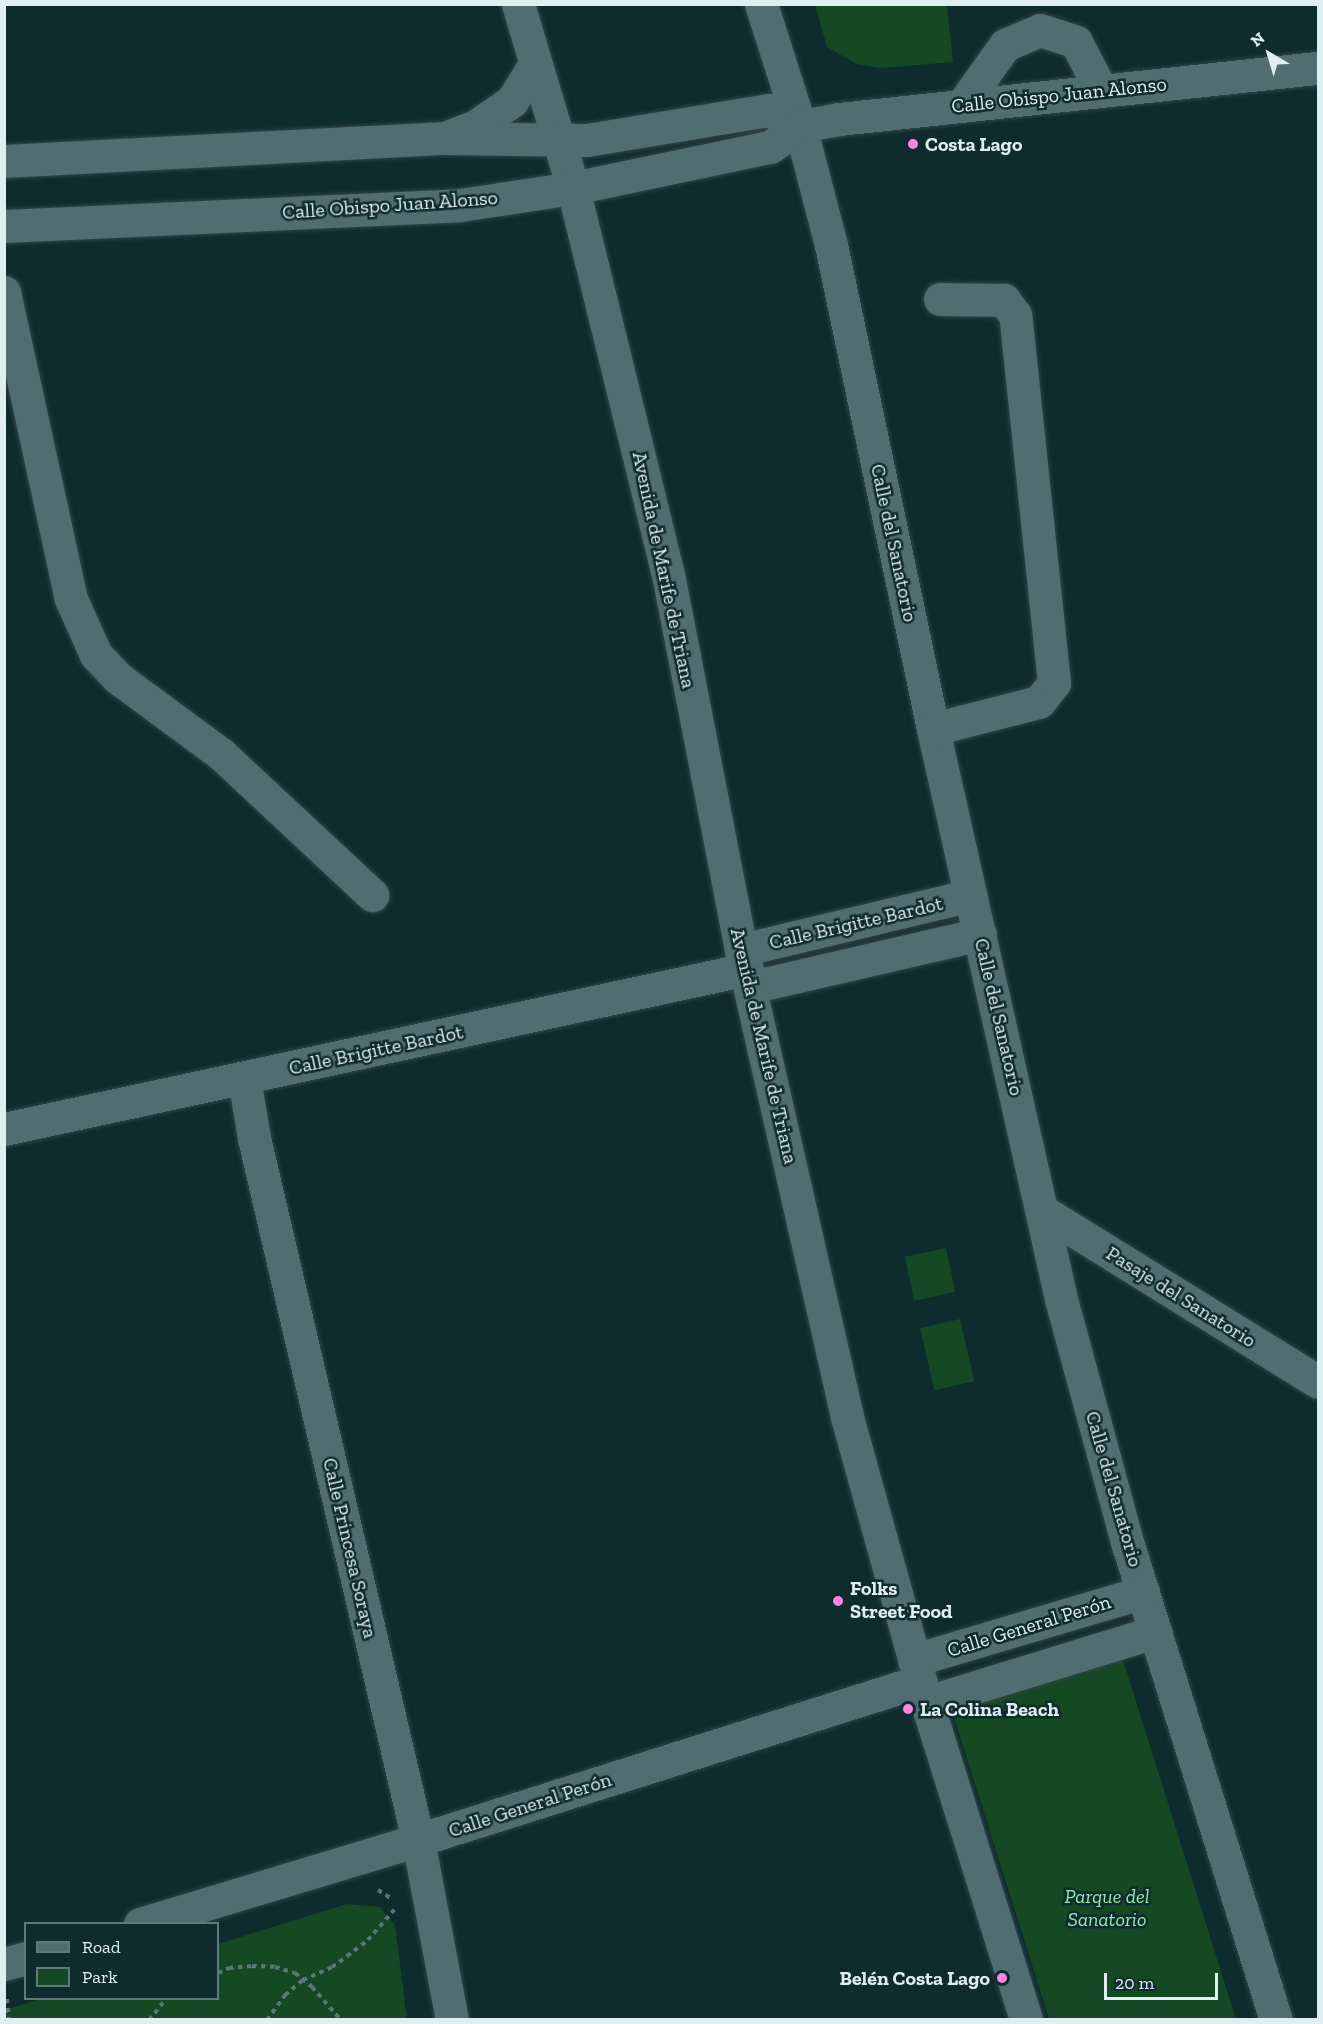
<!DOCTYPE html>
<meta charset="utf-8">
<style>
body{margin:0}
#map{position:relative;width:1323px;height:2024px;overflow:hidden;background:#0e2b2e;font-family:"Zilla Slab",serif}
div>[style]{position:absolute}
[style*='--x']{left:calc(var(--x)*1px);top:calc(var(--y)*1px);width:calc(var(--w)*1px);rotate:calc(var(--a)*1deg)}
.green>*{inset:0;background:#144923;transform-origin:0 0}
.path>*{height:4px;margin-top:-2px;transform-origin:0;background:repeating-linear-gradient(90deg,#5c7577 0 4.5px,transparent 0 9px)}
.roads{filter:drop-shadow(0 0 2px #314446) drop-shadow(0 0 2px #314446)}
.minor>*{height:33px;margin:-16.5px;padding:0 16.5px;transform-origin:16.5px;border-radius:16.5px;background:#506e71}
.dots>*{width:16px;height:16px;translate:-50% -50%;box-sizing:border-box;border:3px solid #0e2b2e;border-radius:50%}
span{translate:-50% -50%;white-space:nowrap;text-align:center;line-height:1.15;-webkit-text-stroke:5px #0e2b2e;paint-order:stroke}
.street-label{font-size:20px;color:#dfeff1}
.poi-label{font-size:20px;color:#dfeff1;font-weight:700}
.left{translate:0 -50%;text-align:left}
.right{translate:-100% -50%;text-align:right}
.park-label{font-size:20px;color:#98e9a7;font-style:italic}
.frame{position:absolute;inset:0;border:6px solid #dfeff1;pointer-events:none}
.legend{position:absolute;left:24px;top:1922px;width:195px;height:78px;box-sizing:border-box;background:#0e2b2e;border:2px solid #62797c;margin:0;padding:8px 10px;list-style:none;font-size:18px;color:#dfeff1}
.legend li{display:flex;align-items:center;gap:12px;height:30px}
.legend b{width:30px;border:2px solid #62797c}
.north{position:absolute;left:1239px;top:24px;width:60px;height:60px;-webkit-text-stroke:4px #0e2b2e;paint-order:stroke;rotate:322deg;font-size:16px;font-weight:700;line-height:24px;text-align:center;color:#dfeff1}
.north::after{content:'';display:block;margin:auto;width:21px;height:27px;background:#dfeff1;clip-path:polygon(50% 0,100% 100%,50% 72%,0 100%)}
.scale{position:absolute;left:1104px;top:1973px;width:114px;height:27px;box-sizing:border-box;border:3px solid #dfeff1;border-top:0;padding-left:8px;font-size:18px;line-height:21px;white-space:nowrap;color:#dfeff1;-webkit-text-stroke:4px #0e2b2e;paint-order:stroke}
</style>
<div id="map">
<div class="green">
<i style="clip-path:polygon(815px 5px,947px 5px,953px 62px,882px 68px,856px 64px,827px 47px)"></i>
<i style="left:946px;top:1248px;width:45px;height:42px;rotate:78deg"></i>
<i style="left:960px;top:1319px;width:64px;height:41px;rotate:77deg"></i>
<i style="clip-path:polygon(1122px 1657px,1236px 2019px,1049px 2019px,952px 1711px)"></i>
<i style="clip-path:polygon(347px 1904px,380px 1907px,395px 1925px,407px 2019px,5px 2019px,5px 2010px,41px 1999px,218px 1998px,218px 1944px)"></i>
</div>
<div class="path">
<i style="--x:378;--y:1890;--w:17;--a:33"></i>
<i style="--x:218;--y:1973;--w:12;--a:-24"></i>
<i style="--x:229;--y:1968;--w:23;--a:-5"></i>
<i style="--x:252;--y:1966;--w:23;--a:2"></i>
<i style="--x:275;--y:1967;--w:21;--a:17"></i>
<i style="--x:295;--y:1973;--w:22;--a:39"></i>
<i style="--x:312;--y:1987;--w:44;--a:48.7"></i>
<i style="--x:7;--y:1999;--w:21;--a:85"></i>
<i style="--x:149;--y:2020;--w:28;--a:-51"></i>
<i style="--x:267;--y:2020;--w:31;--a:-54"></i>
<i style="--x:285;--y:1995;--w:23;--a:-40"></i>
<i style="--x:303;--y:1980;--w:32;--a:-24"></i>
<i style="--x:332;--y:1967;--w:19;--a:-36"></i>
<i style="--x:347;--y:1956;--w:26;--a:-37"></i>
<i style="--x:368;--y:1940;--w:40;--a:-49"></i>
</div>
<div class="roads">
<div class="minor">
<i style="--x:518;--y:4;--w:192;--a:73.4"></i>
<i style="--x:573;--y:188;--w:398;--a:76.2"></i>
<i style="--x:668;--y:574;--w:383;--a:79"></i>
<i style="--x:741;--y:950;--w:479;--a:77.2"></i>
<i style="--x:847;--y:1417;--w:274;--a:74.5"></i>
<i style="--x:920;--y:1681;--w:355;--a:72.6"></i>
<i style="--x:761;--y:4;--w:128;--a:72.3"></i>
<i style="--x:800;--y:126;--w:123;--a:75.4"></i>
<i style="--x:831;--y:245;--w:495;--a:78.1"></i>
<i style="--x:933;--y:729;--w:584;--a:77.34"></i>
<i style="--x:1061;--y:1299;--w:255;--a:74.8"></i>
<i style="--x:1128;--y:1545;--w:498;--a:72.7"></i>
<i style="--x:962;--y:105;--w:74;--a:-54.4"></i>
<i style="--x:1005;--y:45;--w:38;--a:-23"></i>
<i style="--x:1040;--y:30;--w:38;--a:18"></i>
<i style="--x:1076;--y:42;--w:54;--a:62.5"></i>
<i style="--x:450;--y:136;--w:26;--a:-21"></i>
<i style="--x:474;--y:127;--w:46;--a:-34.4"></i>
<i style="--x:512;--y:101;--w:44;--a:-58.1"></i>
<i style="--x:4;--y:161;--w:442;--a:-3"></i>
<i style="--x:445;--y:138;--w:142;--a:0.8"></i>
<i style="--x:587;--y:140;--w:184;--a:-9.4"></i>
<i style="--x:769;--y:110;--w:35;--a:27"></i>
<i style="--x:4;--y:226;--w:456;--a:-2.6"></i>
<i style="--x:460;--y:205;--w:114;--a:-8.6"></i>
<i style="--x:573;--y:188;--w:201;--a:-11.8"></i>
<i style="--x:770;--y:147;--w:37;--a:-35"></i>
<i style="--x:800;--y:126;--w:40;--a:-10"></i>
<i style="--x:839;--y:119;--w:482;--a:-6.1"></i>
<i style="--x:4;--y:292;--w:314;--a:77.7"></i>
<i style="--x:71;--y:599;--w:61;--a:65.9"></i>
<i style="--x:96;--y:655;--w:32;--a:46"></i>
<i style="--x:118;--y:678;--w:128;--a:36.4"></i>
<i style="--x:221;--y:754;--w:207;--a:43"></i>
<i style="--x:933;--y:729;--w:109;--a:-14.3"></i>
<i style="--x:1039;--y:702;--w:24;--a:-52"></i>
<i style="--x:1054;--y:683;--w:370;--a:-96"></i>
<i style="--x:1015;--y:315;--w:19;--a:-126"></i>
<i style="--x:1004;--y:300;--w:64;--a:-179.1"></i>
<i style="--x:741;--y:950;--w:236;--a:-13.4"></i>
<i style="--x:751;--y:987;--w:235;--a:-13"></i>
<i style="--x:244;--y:1078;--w:61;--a:80.5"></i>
<i style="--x:254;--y:1138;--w:721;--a:76.85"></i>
<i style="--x:418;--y:1840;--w:183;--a:79.3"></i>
<i style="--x:4;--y:1129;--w:760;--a:-12.15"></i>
<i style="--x:1044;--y:1212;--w:322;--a:31.8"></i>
<i style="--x:914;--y:1660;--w:239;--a:-16.5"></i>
<i style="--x:927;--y:1702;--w:239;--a:-17.1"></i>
<i style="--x:140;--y:1924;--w:290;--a:-16.8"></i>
<i style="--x:418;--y:1840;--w:527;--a:-17.57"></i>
<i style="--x:4;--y:1964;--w:23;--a:-15"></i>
</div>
</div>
<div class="dots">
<i style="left:913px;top:144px;background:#ff85de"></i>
<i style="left:838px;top:1601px;background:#ff85de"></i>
<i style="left:908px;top:1709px;background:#ff85de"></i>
<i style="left:1002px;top:1978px;background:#ff85de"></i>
</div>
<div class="street-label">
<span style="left:1059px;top:95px;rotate:-6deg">Calle Obispo Juan Alonso</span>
<span style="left:390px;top:205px;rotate:-4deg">Calle Obispo Juan Alonso</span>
<span style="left:894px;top:543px;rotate:78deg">Calle del Sanatorio</span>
<span style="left:664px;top:570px;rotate:78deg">Avenida de Marife de Triana</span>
<span style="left:856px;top:923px;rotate:-13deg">Calle Brigitte Bardot</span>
<span style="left:999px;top:1017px;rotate:77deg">Calle del Sanatorio</span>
<span style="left:764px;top:1046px;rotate:77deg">Avenida de Marife de Triana</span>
<span style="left:376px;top:1050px;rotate:-12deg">Calle Brigitte Bardot</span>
<span style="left:1181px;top:1297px;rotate:32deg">Pasaje del Sanatorio</span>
<span style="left:1114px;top:1489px;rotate:74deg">Calle del Sanatorio</span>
<span style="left:350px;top:1548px;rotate:77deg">Calle Princesa Soraya</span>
<span style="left:1029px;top:1626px;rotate:-17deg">Calle General Perón</span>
<span style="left:530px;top:1805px;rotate:-18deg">Calle General Perón</span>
</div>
<div class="poi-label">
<span class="left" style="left:925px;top:144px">Costa Lago</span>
<span class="left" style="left:850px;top:1600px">Folks<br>Street Food</span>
<span class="left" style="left:920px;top:1709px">La Colina Beach</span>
<span class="right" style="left:990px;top:1978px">Belén Costa Lago</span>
</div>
<div class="park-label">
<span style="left:1107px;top:1908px">Parque del<br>Sanatorio</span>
</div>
<div class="frame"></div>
<ul class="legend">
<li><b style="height:8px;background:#506e71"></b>Road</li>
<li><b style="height:16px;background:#144923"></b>Park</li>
</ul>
<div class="north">N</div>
<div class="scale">20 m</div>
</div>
